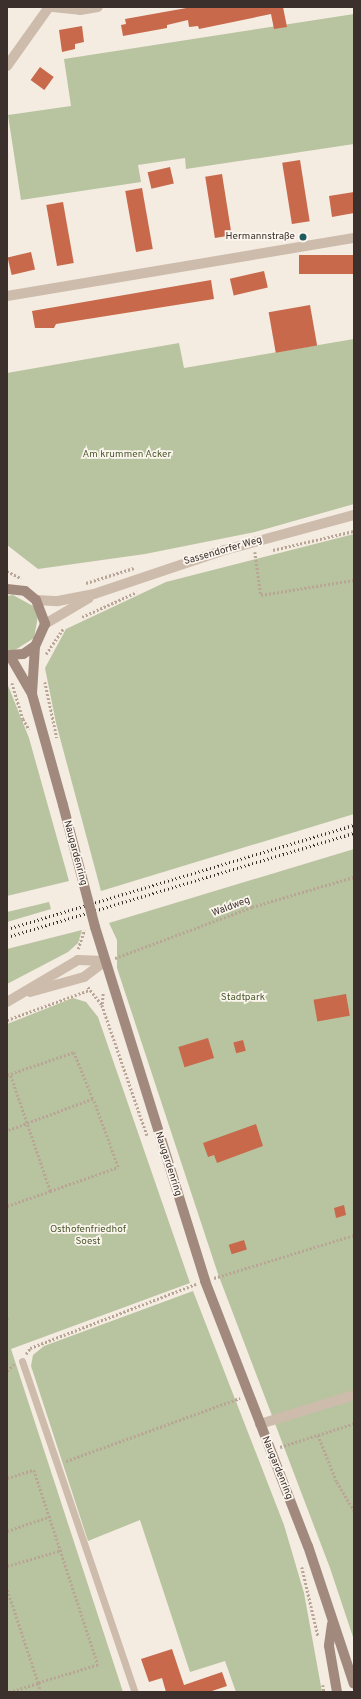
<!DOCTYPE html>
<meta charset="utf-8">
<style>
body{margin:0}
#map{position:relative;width:361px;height:1699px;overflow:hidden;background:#f4ebe1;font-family:Overpass,sans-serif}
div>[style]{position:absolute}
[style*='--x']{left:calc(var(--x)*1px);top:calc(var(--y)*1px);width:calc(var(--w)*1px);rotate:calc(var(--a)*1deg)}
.green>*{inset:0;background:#b8c4a0}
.building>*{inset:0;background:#c8694b;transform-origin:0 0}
.path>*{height:2.5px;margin-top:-1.25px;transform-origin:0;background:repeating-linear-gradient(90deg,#b9a596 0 2px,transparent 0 4px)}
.service>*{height:7px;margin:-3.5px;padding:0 3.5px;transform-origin:3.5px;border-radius:3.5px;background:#cdbbac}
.minor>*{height:10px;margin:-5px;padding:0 5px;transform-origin:5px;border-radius:5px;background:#cdbbac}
.tertiary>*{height:10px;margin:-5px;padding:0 5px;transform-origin:5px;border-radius:5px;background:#cdbbac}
.secondary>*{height:10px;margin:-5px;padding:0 5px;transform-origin:5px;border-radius:5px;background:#a18a7d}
.rail>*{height:3px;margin-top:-1.5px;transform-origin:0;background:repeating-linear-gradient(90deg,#3b302b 0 1px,transparent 0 4px)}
.secondary-bridge>*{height:10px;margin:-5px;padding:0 5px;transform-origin:5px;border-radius:5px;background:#a18a7d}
.dots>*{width:11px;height:11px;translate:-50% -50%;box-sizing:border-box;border:2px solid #fbf5ee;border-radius:50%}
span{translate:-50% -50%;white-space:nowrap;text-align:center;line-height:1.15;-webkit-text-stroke:3.5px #fbf5ee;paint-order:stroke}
.poi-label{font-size:10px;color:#3b302b}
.right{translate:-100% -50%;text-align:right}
.park-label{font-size:10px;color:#4a5a2e}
.street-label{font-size:10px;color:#3b302b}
.frame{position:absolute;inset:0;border:8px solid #3b302b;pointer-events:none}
</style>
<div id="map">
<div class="green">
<i style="clip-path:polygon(354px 14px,354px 144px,186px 169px,185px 158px,138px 165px,141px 182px,21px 200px,8px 115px,71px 106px,64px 59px)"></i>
<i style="clip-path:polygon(354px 339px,354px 504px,255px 532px,145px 554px,38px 569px,7px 545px,7px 373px,179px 343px,184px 368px)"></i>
<i style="clip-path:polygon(354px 534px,354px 814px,101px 891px,56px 723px,45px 668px,66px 629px,166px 582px)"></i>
<i style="clip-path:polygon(13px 595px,33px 606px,38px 616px,34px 638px,15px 650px,7px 650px,7px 596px)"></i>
<i style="clip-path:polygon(7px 683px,29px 738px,69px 881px,7px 896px)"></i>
<i style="clip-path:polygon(354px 849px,354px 1640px,330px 1568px,218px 1274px,117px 968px,117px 940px,109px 923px)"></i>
<i style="clip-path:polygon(49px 902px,51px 909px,7px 922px,7px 912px)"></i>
<i style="clip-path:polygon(82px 930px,78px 943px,68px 952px,7px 984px,7px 949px)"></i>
<i style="clip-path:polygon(73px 998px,86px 1002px,98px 1017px,190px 1283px,11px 1349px,123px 1692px,7px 1692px,7px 1024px)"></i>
<i style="clip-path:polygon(193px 1291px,284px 1525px,304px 1593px,322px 1692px,236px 1692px,225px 1661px,190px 1672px,140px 1520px,88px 1541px,31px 1366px,33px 1355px,44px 1346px)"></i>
</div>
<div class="building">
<i style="clip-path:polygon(192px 7px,283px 7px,287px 27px,274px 29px,271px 14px,199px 29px,198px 26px,189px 27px,188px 20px,167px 25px,167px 28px,123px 36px,121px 25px,126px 24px,125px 19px)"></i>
<i style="clip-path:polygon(82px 26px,84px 42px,75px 44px,75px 49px,62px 52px,59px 30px)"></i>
<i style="left:40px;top:67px;width:17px;height:16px;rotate:36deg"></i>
<i style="left:300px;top:160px;width:62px;height:18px;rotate:81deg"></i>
<i style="left:170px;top:167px;width:17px;height:23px;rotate:77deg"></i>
<i style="left:222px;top:174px;width:62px;height:17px;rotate:81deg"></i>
<i style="left:142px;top:188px;width:62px;height:17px;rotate:80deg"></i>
<i style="clip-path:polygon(354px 192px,354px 213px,332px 217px,329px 196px)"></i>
<i style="left:63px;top:202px;width:62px;height:17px;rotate:80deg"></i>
<i style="left:31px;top:252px;width:18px;height:24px;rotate:77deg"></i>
<i style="left:354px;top:255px;width:19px;height:55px;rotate:90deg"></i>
<i style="left:264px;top:271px;width:17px;height:35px;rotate:77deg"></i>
<i style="clip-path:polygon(211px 280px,214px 299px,56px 324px,54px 328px,35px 328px,32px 311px)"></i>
<i style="left:310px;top:305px;width:41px;height:42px;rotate:80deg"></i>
<i style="left:346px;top:994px;width:22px;height:33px;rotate:80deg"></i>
<i style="left:208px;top:1038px;width:21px;height:31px;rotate:73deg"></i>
<i style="left:243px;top:1040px;width:11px;height:10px;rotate:75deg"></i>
<i style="clip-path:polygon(256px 1124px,263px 1146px,217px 1163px,214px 1155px,208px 1157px,203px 1143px)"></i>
<i style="clip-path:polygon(344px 1205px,346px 1215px,336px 1218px,334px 1208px)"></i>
<i style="left:244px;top:1240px;width:10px;height:16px;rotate:73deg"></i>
<i style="clip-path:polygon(172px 1649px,184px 1685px,222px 1672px,227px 1686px,209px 1692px,166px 1692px,162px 1678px,149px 1682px,141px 1659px)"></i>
</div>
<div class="path">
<i style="--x:273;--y:550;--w:83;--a:-13.2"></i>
<i style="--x:255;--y:552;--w:43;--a:82.1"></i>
<i style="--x:261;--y:595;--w:94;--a:-9.2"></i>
<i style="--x:7;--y:571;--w:16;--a:27"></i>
<i style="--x:86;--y:583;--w:50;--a:-17.4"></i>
<i style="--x:82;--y:617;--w:60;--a:-24.4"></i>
<i style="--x:46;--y:654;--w:32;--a:-56"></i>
<i style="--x:45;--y:682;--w:57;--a:77.9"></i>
<i style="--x:12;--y:683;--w:38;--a:73"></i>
<i style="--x:23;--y:719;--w:12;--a:59"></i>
<i style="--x:78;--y:949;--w:20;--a:-72"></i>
<i style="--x:115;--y:958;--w:146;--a:-20.4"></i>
<i style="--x:252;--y:907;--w:106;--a:-16.4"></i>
<i style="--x:88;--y:987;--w:23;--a:52"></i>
<i style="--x:102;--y:1005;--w:138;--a:70.9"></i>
<i style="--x:102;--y:1004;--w:11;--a:-85"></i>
<i style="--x:7;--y:1020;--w:87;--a:-20.1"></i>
<i style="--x:7;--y:1075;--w:71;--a:-18.9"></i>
<i style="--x:74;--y:1052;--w:51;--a:68"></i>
<i style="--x:93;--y:1099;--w:92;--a:159.6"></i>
<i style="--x:50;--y:1191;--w:72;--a:-19.4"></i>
<i style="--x:118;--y:1167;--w:72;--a:-110.2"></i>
<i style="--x:7;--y:1206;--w:46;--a:-19.2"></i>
<i style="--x:50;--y:1191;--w:124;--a:-108.9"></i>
<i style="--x:214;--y:1278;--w:146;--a:-17.1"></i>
<i style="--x:7;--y:1318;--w:2;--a:63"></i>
<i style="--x:26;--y:1354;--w:7;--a:-56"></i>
<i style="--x:30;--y:1348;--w:178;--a:-21.1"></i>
<i style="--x:7;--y:1371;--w:10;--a:-45"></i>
<i style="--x:318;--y:1435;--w:38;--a:-18"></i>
<i style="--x:280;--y:1447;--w:40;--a:-18"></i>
<i style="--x:318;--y:1435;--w:51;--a:68"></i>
<i style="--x:337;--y:1482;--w:33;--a:59"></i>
<i style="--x:66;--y:1461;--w:185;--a:-19.9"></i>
<i style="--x:7;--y:1478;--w:28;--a:-17"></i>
<i style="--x:34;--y:1470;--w:205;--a:71.8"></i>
<i style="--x:98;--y:1665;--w:63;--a:163.3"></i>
<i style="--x:38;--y:1683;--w:98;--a:-108.4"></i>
<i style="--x:7;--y:1531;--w:46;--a:-18.8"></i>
<i style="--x:7;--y:1566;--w:57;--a:-16.2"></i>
<i style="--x:302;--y:1567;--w:71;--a:76.9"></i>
<i style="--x:323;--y:1685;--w:7;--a:82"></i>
<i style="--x:9;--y:1692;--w:30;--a:-17"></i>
<i style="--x:38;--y:1683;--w:9;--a:72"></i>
</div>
<div class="service">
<i style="--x:22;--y:1361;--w:350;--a:71.2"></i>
</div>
<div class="minor">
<i style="--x:53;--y:7;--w:27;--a:6"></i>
<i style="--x:80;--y:10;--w:18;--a:-9"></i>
<i style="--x:7;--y:66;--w:72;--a:-54.6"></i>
<i style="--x:7;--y:296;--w:352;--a:-9.5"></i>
<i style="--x:30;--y:992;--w:56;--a:-15.5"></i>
<i style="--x:84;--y:977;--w:26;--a:-37"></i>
<i style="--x:7;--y:1002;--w:82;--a:-30.6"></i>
<i style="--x:78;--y:960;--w:27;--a:2"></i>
<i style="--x:260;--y:1424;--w:98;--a:-17.1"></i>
</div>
<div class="tertiary">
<i style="--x:36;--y:600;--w:22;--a:3"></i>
<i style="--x:58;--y:601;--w:37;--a:-11"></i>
<i style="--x:94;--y:594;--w:138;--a:-18.6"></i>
<i style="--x:225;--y:550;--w:134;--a:-15.2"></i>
<i style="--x:45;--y:624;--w:51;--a:-30.6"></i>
</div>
<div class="secondary">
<i style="--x:7;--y:589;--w:18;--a:6"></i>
<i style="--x:25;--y:591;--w:14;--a:39"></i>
<i style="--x:36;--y:600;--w:26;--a:69"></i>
<i style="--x:45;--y:624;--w:24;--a:114"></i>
<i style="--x:35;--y:646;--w:14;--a:146"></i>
<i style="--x:23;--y:654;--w:16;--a:176"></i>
<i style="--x:35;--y:646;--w:48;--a:93.6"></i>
<i style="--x:32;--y:694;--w:115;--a:74.4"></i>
<i style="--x:10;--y:656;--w:44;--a:59.9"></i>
<i style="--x:95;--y:927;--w:371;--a:72.7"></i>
<i style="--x:205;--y:1281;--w:284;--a:68.8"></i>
<i style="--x:308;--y:1546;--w:145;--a:71.6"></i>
<i style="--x:332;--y:1624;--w:22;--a:98"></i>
<i style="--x:329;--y:1646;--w:47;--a:80.1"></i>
</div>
<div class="rail">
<i style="--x:7;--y:929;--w:362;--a:-16.7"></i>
<i style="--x:7;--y:937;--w:362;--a:-16.7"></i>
</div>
<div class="secondary-bridge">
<i style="--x:63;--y:805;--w:126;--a:75.3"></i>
</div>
<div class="dots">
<i style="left:303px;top:237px;background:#1f5a5e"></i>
</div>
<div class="poi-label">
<span class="right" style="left:295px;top:237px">Hermannstraße</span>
</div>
<div class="park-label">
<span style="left:127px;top:455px">Am krummen Acker</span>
<span style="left:243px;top:998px">Stadtpark</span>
<span style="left:88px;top:1235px">Osthofenfriedhof<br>Soest</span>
</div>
<div class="street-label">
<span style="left:223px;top:551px;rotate:-16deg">Sassendorfer Weg</span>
<span style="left:75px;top:853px;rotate:75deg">Naugardenring</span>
<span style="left:231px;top:907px;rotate:-21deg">Waldweg</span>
<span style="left:168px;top:1164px;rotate:72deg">Naugardenring</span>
<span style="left:277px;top:1468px;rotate:68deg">Naugardenring</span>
</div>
<div class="frame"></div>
</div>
